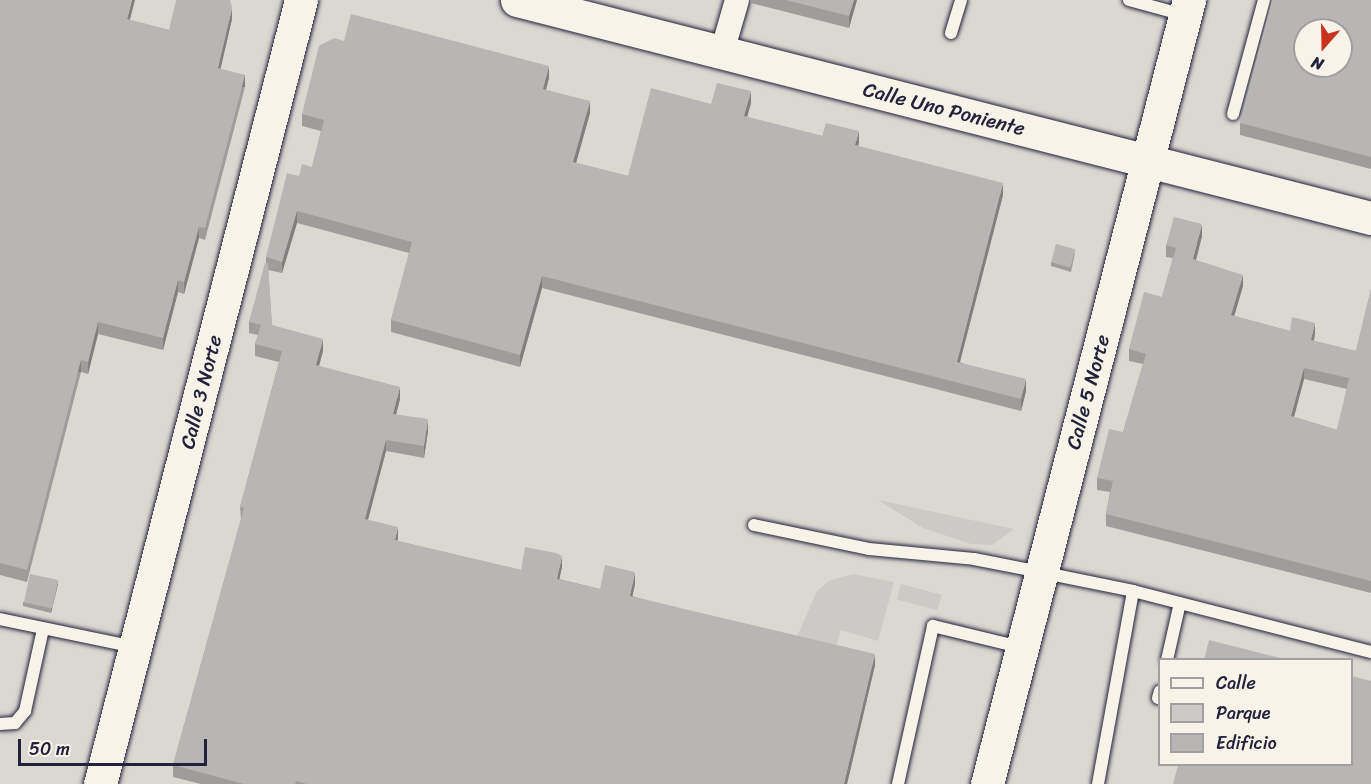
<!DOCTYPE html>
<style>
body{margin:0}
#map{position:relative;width:1371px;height:784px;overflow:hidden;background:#eae6de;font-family:Sriracha,sans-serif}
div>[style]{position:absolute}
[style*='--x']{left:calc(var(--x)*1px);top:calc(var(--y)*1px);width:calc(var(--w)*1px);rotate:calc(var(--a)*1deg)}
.built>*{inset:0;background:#dbd8d2}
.green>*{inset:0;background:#cdc9c6;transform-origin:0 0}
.roads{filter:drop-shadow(0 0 2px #22223b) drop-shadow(0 0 2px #22223b)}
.lane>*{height:12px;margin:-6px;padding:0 6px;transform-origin:6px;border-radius:6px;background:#f7f3e8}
.street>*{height:24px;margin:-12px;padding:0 12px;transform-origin:12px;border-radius:12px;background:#f7f3e8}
.secondary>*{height:33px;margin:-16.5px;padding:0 16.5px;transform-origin:16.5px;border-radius:16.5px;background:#f7f3e8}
.wall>*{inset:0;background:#9e9d9c}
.shaded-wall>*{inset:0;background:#817f7f;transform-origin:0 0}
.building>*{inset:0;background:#b8b6b5;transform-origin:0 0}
span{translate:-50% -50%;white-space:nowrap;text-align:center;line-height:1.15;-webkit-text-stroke:4.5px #f7f3e8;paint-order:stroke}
.street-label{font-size:20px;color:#22223b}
.legend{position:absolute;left:1158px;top:658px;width:195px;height:108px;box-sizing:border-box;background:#f7f3e8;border:2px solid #a29fa3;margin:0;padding:8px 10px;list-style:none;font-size:18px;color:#22223b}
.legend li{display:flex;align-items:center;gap:12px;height:30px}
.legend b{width:30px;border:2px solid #a29fa3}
.north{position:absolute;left:1293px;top:18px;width:60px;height:60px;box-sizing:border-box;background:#f7f3e8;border:2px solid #a29fa3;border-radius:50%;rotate:200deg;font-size:16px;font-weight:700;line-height:24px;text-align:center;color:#22223b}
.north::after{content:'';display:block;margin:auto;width:21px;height:27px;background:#c8321e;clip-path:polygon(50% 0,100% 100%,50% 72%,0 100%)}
.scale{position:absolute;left:18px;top:739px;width:189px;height:27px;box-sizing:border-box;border:3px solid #22223b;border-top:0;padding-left:8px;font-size:18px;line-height:21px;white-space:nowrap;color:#22223b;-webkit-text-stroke:4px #f7f3e8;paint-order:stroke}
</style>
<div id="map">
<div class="built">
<i style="clip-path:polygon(evenodd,0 0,1371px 0,1371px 784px,0 784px,0 0,1305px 30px,1341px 30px,1341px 66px,1305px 66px,1305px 30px,0 0,1160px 660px,1352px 660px,1352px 764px,1160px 764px,1160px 660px)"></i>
</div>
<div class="green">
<i style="clip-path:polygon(878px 500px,1014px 529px,992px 545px,971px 544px,923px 528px)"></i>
<i style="clip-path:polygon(853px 574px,894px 582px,878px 641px,841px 630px,834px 652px,796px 639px,817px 591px,829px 581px)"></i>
<i style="left:901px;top:584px;width:42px;height:16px;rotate:15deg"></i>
</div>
<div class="roads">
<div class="lane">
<i style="--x:1129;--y:0;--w:57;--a:15.3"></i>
<i style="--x:951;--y:33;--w:34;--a:-73"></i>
<i style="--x:1233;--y:114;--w:118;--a:-74.8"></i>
<i style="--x:754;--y:525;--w:117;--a:11.8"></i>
<i style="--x:869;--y:549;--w:105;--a:5.4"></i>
<i style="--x:974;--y:559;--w:67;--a:11.1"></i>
<i style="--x:1040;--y:572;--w:95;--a:11.5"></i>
<i style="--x:1133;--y:591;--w:246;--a:14.4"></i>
<i style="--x:0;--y:619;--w:137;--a:11.8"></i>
<i style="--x:1167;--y:660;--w:58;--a:-77.2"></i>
<i style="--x:1158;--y:698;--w:7;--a:-74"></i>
<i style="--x:0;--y:724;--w:15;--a:-4"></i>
<i style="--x:15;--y:723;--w:16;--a:-50"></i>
<i style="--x:25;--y:711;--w:84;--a:-77.6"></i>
<i style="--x:898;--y:784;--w:162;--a:-77.5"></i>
<i style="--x:933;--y:626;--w:89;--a:13.6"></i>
<i style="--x:1098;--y:784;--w:196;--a:-79.7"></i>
</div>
<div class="street">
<i style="--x:722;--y:52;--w:54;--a:-73.9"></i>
</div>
<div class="secondary">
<i style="--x:517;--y:0;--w:881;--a:14.32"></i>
<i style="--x:100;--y:784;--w:809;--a:-75.62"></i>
<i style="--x:987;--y:784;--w:810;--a:-75.55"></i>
</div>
</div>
<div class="wall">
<i style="clip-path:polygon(0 0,130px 20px,169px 30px,232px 19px,220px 69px,245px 87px,205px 240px,199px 238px,184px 294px,178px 292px,163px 350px,98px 334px,88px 374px,81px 372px,27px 582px,0 575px)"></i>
<i style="clip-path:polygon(750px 0,857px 0,849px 28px,751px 3px)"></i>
<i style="clip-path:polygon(1371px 0,1371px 169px,1240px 135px,1240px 123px)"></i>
<i style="clip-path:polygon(344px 41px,549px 78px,546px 90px,590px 113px,576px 163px,628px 176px,711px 104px,751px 103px,747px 117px,822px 136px,859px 143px,858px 146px,1003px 195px,960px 362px,1026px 391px,1021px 411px,542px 288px,520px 367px,391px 332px,391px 320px,409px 253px,297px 223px,282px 273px,268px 270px,272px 325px,323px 351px,319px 366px,400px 399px,396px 415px,428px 431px,424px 458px,386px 451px,368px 520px,398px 538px,397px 541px,521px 570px,562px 567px,559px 579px,600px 589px,635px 584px,632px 596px,875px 665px,847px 784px,201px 784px,173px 777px,173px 765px,241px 519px,240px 507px,279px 362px,255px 356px,255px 344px,258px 335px,249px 333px,249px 322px,266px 263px,266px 257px,299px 176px,312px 167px,321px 131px,302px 126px,302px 114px)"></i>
<i style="clip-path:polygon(evenodd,1202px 236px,1196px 260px,1243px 286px,1234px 316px,1290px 331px,1315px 334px,1314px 341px,1356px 351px,1371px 289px,1371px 593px,1106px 526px,1106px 514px,1110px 492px,1097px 490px,1097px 478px,1123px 432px,1143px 364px,1129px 361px,1129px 349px,1162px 297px,1173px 258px,1166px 257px,1166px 245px,1202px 236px,1304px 379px,1347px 389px,1337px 430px,1294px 417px,1304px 379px)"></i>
<i style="clip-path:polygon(1075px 253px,1071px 272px,1051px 266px,1051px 262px)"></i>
<i style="clip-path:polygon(58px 584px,51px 613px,23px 606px,23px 602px)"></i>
</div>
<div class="shaded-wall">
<i style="clip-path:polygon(132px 0,135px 0,127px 31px,127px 19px)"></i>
<i style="clip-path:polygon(854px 0,857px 0,849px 28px,849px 16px)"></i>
<i style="clip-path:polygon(232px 8px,232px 19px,218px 80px,218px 68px)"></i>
<i style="clip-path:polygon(549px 66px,549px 78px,543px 101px,543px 89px)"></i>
<i style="left:245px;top:75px;width:12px;height:158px;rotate:90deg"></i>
<i style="clip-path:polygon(751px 91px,751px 103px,744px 128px,744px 116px)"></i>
<i style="clip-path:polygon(590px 101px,590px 113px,573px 174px,573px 162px)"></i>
<i style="clip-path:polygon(859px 131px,859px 143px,855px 157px,855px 145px)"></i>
<i style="clip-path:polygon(1003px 183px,1003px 195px,957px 373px,957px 362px)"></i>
<i style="clip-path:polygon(297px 211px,297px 223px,282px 273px,282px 262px)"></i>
<i style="clip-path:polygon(1202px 224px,1202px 236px,1193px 271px,1193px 259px)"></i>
<i style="clip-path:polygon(199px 227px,199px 238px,184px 294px,184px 282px)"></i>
<i style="clip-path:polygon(1243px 275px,1243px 286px,1231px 327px,1231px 315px)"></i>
<i style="clip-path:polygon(542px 276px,542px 288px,520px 367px,520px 355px)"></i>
<i style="clip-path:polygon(178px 280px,178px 292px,163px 350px,163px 338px)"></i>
<i style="clip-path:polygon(98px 322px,98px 334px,88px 374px,88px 362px)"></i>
<i style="clip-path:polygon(1315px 323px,1315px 334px,1311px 352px,1311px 340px)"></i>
<i style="clip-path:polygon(323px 339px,323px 351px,316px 376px,316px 365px)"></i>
<i style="left:81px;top:360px;width:12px;height:217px;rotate:90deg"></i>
<i style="clip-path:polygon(1304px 368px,1304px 379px,1291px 428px,1291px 416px)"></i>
<i style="clip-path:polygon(1026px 379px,1026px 391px,1021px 411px,1021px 399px)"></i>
<i style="clip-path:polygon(400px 387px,400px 399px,393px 426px,393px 414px)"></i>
<i style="clip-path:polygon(428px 419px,428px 431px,424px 458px,424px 446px)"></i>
<i style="clip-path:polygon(386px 440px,386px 451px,365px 531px,365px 519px)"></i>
<i style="clip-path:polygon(398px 527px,398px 538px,395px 552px,395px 540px)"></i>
<i style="clip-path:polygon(562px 556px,562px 567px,557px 590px,557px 579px)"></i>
<i style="clip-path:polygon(635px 572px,635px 584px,630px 608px,630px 596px)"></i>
<i style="clip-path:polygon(58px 580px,58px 584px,51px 613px,51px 608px)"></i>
<i style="clip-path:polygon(875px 654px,875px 665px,847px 784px,844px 784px)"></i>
</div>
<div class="building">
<i style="clip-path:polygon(0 0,132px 0,127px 19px,169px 30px,176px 0,230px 0,232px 8px,218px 68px,245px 75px,205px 228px,199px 227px,184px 282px,178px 280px,163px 338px,98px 322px,88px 362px,81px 360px,27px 570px,0 563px)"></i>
<i style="clip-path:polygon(786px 0,854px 0,849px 16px)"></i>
<i style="clip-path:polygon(evenodd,1272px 0,1371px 0,1371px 157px,1240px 123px,1272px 0,1305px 30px,1341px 30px,1341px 66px,1305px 66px,1305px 30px)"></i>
<i style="clip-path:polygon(351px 14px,549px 66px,543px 89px,590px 101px,573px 162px,628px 176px,651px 88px,711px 104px,717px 83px,751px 91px,744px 116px,822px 136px,826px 123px,859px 131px,855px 145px,1003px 183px,957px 362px,1026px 379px,1021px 399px,542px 276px,520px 355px,391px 320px,412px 242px,297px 211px,282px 262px,266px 257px,287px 173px,299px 176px,302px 164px,312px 167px,324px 120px,302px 114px,319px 46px,334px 38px,344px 41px)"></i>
<i style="clip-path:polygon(evenodd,1174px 217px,1202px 224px,1193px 259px,1243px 275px,1231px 315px,1290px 331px,1292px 317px,1315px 323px,1311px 340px,1356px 351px,1371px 289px,1371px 581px,1106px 514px,1113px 481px,1097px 478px,1109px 429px,1123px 432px,1146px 354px,1129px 349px,1144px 292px,1162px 297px,1176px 248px,1166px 245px,1174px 217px,1304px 368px,1349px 378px,1337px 430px,1291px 416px,1304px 368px)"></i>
<i style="left:1056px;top:244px;width:20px;height:19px;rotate:15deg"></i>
<i style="clip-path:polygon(265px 263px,268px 263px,272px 325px,323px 339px,316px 365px,400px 387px,393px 414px,428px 419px,424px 446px,386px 440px,365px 519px,398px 527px,395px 540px,521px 570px,525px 547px,556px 553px,562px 556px,557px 579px,600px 589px,605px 565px,635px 572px,630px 596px,875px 654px,844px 784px,307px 784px,296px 781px,295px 784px,244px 784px,173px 765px,244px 508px,240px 507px,282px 351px,255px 344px,261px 325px,249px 322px)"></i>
<i style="left:30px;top:574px;width:29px;height:29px;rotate:12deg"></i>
<i style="clip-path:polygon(1209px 640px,1288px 660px,1204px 660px)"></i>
<i style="clip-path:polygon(1352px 676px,1371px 681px,1371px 784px,1173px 784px,1178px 765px,1352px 765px)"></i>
</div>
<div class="street-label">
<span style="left:944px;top:109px;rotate:14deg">Calle Uno Poniente</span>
<span style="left:201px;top:392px;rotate:-76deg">Calle 3 Norte</span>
<span style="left:1088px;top:392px;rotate:-75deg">Calle 5 Norte</span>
</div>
<ul class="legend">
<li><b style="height:8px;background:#f7f3e8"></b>Calle</li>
<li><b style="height:16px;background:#cdc9c6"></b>Parque</li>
<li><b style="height:16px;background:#b8b6b5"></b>Edificio</li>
</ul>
<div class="north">N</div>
<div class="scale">50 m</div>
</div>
